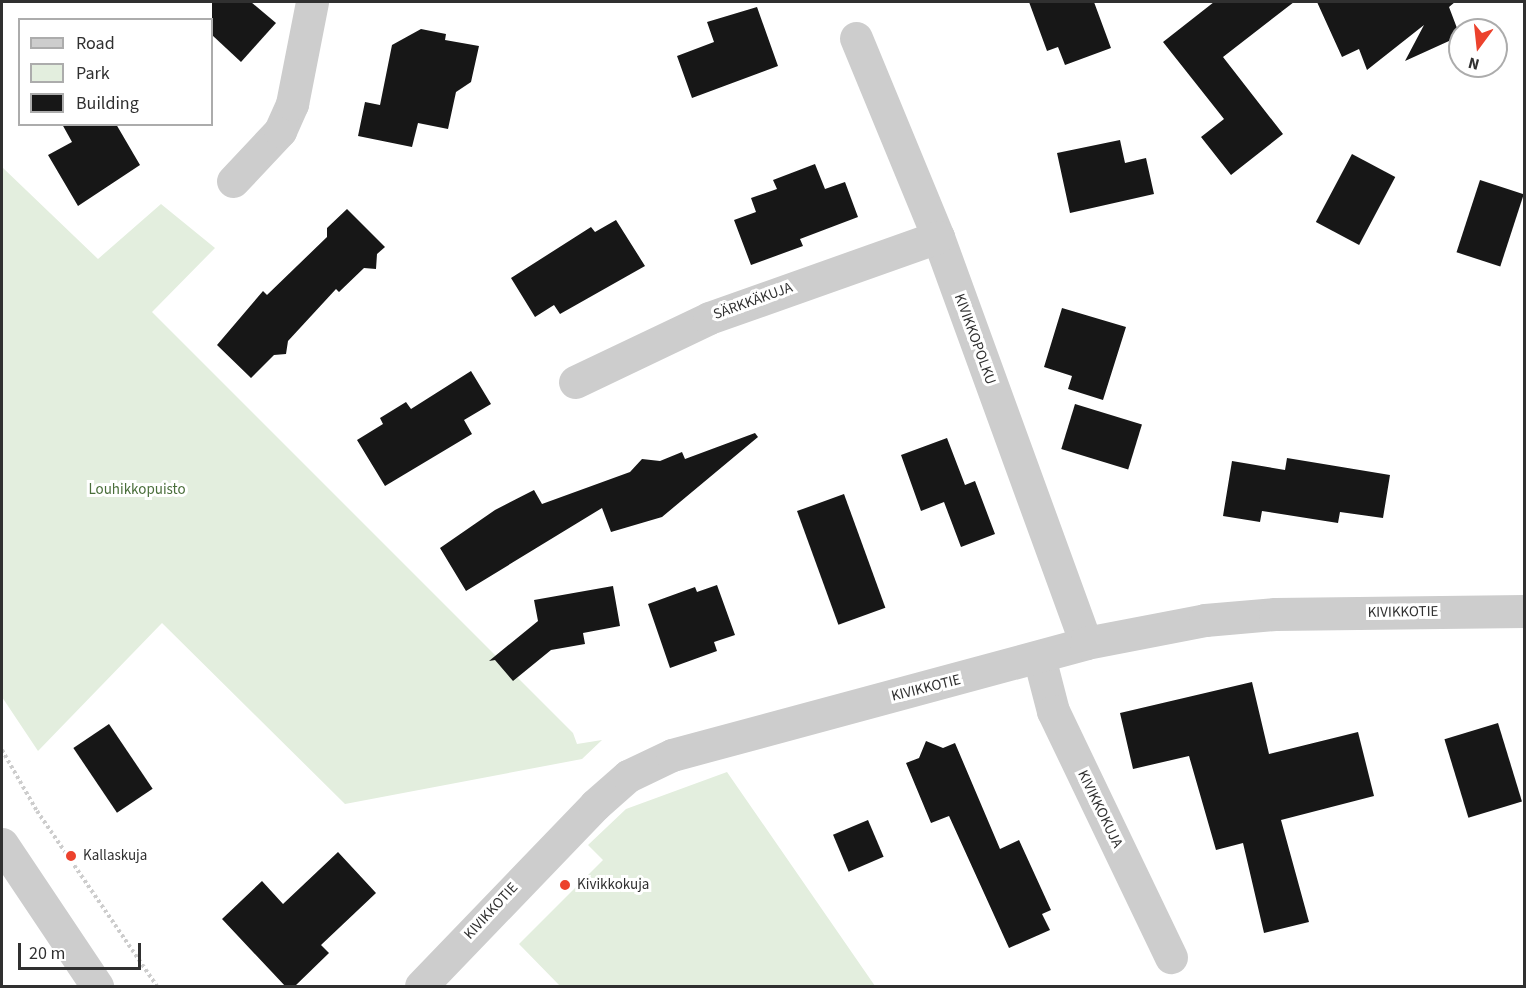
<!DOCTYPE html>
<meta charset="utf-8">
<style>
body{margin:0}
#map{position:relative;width:1526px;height:988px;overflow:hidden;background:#fff;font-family:"Source Sans 3",sans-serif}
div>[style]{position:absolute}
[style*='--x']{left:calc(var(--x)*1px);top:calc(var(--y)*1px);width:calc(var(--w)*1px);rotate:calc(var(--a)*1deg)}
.green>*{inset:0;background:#e3eede}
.building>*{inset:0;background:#171717;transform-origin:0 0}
.path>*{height:4px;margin-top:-2px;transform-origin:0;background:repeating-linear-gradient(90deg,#cdcdcd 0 3px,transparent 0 6px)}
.minor>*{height:33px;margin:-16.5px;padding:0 16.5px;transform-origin:16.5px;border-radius:16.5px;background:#cdcdcd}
.tertiary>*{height:33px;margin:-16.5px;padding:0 16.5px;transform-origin:16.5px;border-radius:16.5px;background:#cdcdcd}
.dots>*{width:16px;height:16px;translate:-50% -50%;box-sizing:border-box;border:3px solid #fff;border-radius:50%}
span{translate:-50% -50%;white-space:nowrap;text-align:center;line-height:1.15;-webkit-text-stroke:6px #fff;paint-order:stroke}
.street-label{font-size:15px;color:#303030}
.park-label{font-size:15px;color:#4a6e3b}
.poi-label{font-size:15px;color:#303030}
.left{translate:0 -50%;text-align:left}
.frame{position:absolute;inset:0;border:3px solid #303030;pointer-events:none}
.legend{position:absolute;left:18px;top:18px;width:195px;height:108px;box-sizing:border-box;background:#fff;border:2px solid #acacac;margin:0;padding:8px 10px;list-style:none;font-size:18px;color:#303030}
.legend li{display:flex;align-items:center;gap:12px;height:30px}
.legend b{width:30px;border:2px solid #acacac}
.north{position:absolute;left:1448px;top:18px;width:60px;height:60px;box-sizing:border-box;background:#fff;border:2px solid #acacac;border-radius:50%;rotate:195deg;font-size:16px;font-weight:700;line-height:24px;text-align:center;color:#303030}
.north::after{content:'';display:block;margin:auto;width:21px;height:27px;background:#ec422d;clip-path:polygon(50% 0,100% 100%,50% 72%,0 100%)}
.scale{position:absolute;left:18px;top:943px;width:123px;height:27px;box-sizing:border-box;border:3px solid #303030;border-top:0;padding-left:8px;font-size:18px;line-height:21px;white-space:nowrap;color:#303030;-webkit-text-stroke:4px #fff;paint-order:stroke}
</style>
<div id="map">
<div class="green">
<i style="clip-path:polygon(2px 167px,98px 259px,161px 204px,215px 248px,152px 312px,573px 733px,577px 744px,602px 740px,582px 759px,345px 804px,162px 623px,38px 751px,2px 697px)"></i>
<i style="clip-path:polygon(727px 772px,875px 986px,560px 986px,519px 944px,603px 860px,588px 845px,626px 809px)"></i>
</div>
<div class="building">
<i style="clip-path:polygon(212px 2px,251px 2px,276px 23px,241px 62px,212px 35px)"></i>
<i style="clip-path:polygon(1029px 2px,1094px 2px,1111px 48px,1065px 65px,1058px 47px,1047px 51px)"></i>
<i style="clip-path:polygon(1214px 2px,1294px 2px,1223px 57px,1283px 134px,1231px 175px,1201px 137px,1224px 119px,1163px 42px)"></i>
<i style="clip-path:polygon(1317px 2px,1455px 2px,1449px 7px,1460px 36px,1405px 61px,1424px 25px,1367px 70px,1359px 49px,1342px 57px)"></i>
<i style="clip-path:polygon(757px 7px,778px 66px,692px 98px,677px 56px,714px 42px,707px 22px)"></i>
<i style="clip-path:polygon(421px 29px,446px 34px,445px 40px,479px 46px,471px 82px,456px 92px,448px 129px,418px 123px,412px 147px,358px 136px,365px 102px,380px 105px,392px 45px)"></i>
<i style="clip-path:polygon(62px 124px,116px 124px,140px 165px,78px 206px,48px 155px,72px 142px)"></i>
<i style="clip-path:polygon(1120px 140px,1125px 163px,1146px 158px,1154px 194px,1070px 213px,1057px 153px)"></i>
<i style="left:1352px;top:154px;width:49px;height:77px;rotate:28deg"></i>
<i style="clip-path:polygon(815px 164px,825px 189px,845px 182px,858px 217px,800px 239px,803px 246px,751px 265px,734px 220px,756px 212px,751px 198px,777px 189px,773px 180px)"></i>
<i style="left:1480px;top:180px;width:46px;height:76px;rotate:18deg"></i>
<i style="clip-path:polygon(347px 209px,385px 247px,377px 254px,376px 269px,364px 268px,339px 292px,336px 289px,288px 341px,286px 354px,274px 355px,251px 378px,217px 345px,263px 291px,267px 295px,327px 237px,327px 228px)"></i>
<i style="clip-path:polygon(616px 220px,645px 266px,560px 314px,554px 305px,535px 317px,511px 278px,591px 227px,595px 232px)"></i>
<i style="clip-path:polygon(1062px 308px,1126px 327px,1103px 400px,1068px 389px,1072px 376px,1044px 367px)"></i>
<i style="clip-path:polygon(471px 371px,491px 404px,464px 420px,472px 434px,385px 486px,357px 440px,383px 424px,380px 418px,406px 402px,411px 409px)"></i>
<i style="left:1075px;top:404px;width:70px;height:47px;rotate:17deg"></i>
<i style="clip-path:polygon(755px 433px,758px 437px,662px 517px,611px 532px,602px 508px,466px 591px,440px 548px,495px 510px,534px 490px,542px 504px,630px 472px,642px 459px,660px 461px,682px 452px,685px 459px)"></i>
<i style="clip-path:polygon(947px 438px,965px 485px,975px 481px,995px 534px,961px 547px,944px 502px,921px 511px,901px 455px)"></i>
<i style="clip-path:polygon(1287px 458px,1390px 475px,1383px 518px,1340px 512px,1338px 523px,1262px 511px,1260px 522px,1223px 516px,1232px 461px,1285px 470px)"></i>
<i style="left:844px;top:494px;width:121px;height:50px;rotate:70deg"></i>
<i style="clip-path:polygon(717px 585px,735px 635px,714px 642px,717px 651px,670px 668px,648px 604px,695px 587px,697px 592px)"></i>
<i style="clip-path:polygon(613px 586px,620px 626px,583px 633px,585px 644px,551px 650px,513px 681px,495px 660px,489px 661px,538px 621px,534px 600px)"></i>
<i style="clip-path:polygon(1252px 682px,1269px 754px,1358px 732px,1374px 796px,1281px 820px,1309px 922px,1264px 933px,1243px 843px,1216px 850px,1189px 756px,1133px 769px,1120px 713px)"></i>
<i style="left:1498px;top:723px;width:82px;height:56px;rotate:73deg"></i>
<i style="left:109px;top:724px;width:78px;height:43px;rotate:56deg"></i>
<i style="clip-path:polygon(926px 741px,943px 748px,955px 743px,1000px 849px,1019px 840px,1051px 910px,1042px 914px,1050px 930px,1009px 948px,949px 816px,931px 823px,906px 763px,919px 758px)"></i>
<i style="left:868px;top:820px;width:40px;height:38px;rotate:67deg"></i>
<i style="clip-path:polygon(338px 852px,376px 893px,321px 945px,329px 953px,294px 987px,286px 987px,222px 919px,262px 881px,283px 904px)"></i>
</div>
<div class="path">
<i style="--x:2;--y:750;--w:70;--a:60.2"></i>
<i style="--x:37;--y:811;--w:212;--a:55.6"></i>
</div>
<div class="minor">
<i style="--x:856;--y:38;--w:215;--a:67.6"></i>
<i style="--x:938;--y:237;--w:432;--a:70"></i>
<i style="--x:233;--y:181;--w:69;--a:-46.8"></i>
<i style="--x:280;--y:131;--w:30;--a:-66"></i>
<i style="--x:292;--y:104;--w:104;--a:-78.9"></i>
<i style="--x:575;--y:382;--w:148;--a:-25.5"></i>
<i style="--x:709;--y:318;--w:243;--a:-19.5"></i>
<i style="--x:1039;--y:657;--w:56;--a:75.5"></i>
<i style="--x:1053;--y:711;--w:273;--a:64.4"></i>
</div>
<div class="tertiary">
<i style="--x:2;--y:844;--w:171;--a:56.2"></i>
<i style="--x:421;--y:986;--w:251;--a:-46.1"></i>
<i style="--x:595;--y:805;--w:44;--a:-41.3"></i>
<i style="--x:628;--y:776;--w:49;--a:-25.5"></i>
<i style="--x:672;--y:755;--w:429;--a:-15.1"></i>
<i style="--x:1086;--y:643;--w:121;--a:-10.9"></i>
<i style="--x:1205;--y:620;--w:70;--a:-4.9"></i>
<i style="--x:1275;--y:614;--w:249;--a:-0.7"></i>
</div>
<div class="dots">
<i style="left:71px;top:856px;background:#ec422d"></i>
<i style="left:565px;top:885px;background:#ec422d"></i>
</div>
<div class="street-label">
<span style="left:753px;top:301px;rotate:-20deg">SÄRKKÄKUJA</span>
<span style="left:975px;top:339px;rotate:70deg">KIVIKKOPOLKU</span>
<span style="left:1403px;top:612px;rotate:-1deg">KIVIKKOTIE</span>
<span style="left:926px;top:688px;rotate:-14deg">KIVIKKOTIE</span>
<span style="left:1100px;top:809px;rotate:64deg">KIVIKKOKUJA</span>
<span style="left:491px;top:911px;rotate:-47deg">KIVIKKOTIE</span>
</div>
<div class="park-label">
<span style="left:137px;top:490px">Louhikkopuisto</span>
</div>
<div class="poi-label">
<span class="left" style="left:83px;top:856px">Kallaskuja</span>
<span class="left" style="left:577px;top:885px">Kivikkokuja</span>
</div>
<div class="frame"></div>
<ul class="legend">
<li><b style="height:8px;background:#cdcdcd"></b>Road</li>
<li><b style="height:16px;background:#e3eede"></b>Park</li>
<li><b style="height:16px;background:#171717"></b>Building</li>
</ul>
<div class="north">N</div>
<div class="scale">20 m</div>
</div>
